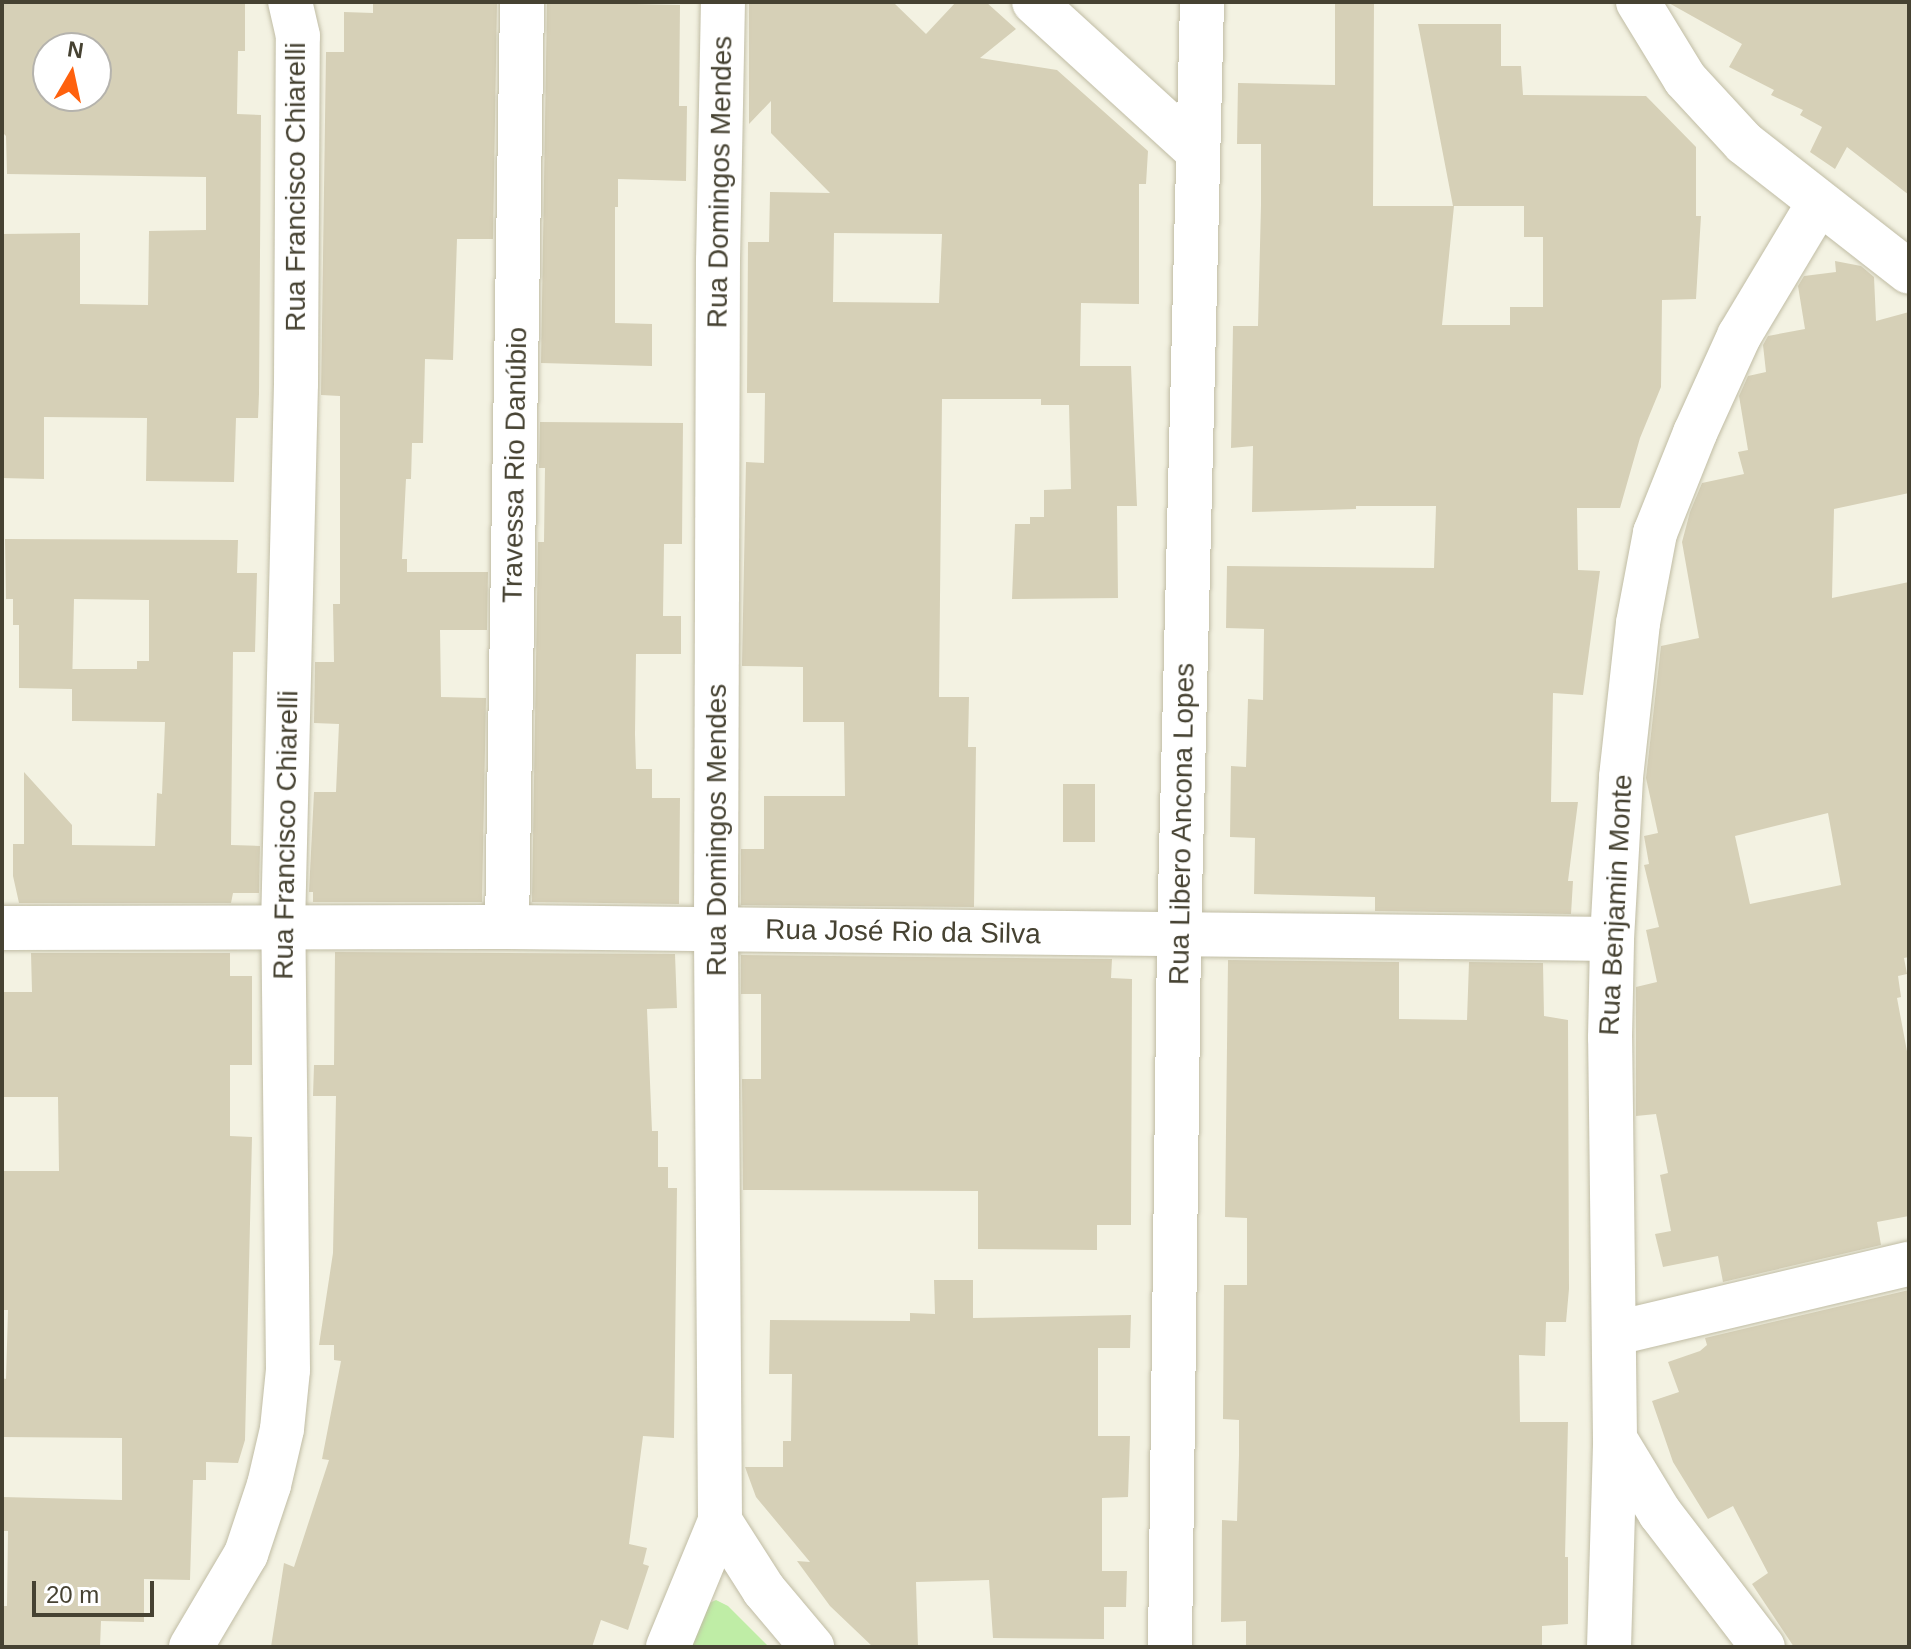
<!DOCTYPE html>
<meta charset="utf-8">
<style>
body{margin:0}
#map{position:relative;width:1911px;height:1649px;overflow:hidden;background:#f3f2e2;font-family:Helvetica,sans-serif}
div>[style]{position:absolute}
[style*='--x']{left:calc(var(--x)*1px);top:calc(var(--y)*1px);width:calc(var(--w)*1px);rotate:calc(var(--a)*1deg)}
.green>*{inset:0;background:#bfeda6}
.building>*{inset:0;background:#d6d0b7;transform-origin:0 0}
.roads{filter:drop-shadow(0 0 2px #c0bca4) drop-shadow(0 0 2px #c0bca4)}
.minor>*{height:44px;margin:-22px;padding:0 22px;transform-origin:22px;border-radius:22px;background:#fff}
span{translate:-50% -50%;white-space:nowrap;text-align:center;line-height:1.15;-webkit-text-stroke:6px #fff;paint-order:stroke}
.street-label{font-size:28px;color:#464232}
.frame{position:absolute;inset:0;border:4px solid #464232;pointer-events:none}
.north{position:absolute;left:32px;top:32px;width:80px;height:80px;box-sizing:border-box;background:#fff;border:2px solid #b5b3ad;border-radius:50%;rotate:9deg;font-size:22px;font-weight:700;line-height:32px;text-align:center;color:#464232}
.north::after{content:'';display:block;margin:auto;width:28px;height:36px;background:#ff610e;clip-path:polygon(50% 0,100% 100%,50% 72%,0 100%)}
.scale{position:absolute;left:32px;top:1581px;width:122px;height:36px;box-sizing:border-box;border:4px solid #464232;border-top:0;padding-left:10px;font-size:24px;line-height:28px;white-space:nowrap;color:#464232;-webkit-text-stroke:6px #fff;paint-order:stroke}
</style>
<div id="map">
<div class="green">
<i style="clip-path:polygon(716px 1600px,728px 1606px,769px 1647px,688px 1647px,707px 1604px)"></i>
</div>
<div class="building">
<i style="clip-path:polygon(evenodd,2px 2px,245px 2px,245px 51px,238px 51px,237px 114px,261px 115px,259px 394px,258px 418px,236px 418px,234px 482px,146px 481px,147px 418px,44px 417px,44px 479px,2px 478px,2px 234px,80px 233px,80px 304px,148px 305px,149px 231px,206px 230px,206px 177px,7px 174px,6px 136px,2px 132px,2px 2px,48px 48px,96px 48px,96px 96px,48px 96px,48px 48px)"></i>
<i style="clip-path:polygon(373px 2px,497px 2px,493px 239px,457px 239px,453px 360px,425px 359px,423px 443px,412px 443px,411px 479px,406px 479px,402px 559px,407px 559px,407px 572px,488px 572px,487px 630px,440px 630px,441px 697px,486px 698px,482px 902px,313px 902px,313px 892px,309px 892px,314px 792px,336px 792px,339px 724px,314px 723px,315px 662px,334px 662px,333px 604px,340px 604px,340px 396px,321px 395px,326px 52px,344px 52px,344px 12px,373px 13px)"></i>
<i style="clip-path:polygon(547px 2px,680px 5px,679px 106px,687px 106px,686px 181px,618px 179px,618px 207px,615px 207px,615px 323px,652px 324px,652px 366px,541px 363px)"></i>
<i style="clip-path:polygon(evenodd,749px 2px,893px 2px,926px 34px,956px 2px,986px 2px,1016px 29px,980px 58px,1057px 70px,1148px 151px,1146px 184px,1139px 184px,1139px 304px,1081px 303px,1080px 366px,1131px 366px,1137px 506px,1117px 506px,1118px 598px,1012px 599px,1015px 524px,1030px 524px,1030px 517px,1044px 517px,1044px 490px,1071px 489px,1069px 405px,1041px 405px,1041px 399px,942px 399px,939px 697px,969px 697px,968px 747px,976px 747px,974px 907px,741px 905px,741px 849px,764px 849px,764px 796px,845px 796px,844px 722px,803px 722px,803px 667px,742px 666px,746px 462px,764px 463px,765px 393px,747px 393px,748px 242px,769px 242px,770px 192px,830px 193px,771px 133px,771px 101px,749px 124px,749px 2px,834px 233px,942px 234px,939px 303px,833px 302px,834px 233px)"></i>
<i style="clip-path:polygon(evenodd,1335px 2px,1374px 2px,1373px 206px,1453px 206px,1418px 24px,1501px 24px,1501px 66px,1521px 66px,1523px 95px,1646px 96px,1696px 147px,1696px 216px,1701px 216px,1696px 299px,1662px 300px,1661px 387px,1640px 438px,1620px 508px,1577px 508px,1578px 570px,1600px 571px,1583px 695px,1553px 693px,1551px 802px,1578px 802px,1568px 881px,1573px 881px,1571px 914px,1375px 911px,1375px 897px,1254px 894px,1255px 838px,1230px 837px,1231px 766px,1246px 767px,1248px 699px,1263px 700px,1264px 629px,1226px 628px,1227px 566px,1434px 568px,1436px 506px,1356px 506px,1356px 509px,1252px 512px,1253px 446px,1231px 448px,1233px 326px,1258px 326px,1261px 205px,1261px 144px,1237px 144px,1238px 83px,1335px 85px,1335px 2px,1454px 206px,1524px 206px,1524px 237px,1543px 237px,1543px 307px,1510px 307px,1510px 325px,1442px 325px,1454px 206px)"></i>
<i style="clip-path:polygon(1667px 2px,1909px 2px,1909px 195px,1847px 147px,1835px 169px,1810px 152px,1822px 127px,1800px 115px,1803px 110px,1771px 95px,1774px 90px,1729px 67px,1742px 44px)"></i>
<i style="clip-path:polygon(evenodd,1835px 261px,1861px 266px,1874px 277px,1876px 321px,1909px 312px,1909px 493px,1834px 509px,1832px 598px,1909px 582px,1909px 957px,1904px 958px,1907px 974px,1898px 976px,1901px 997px,1897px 998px,1909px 1062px,1909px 1216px,1877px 1222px,1881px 1245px,1723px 1282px,1718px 1256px,1663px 1267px,1655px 1234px,1671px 1231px,1660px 1175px,1668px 1173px,1656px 1114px,1636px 1116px,1636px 987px,1657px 982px,1646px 930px,1659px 927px,1644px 865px,1649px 864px,1644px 836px,1658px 833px,1646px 778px,1661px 646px,1699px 638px,1682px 542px,1690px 512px,1702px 483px,1744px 474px,1738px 452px,1748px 450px,1739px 396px,1748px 376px,1766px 372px,1763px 345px,1768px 336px,1805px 329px,1798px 286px,1804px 276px,1836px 272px,1835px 261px,1828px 813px,1841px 885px,1750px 904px,1735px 836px,1828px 813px)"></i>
<i style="clip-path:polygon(540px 422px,683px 423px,682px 544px,664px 544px,663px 616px,681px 616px,681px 654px,636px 654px,635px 734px,636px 769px,652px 769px,652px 798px,680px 798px,679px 904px,532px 902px,538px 542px,544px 542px,545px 468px,539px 468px)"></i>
<i style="clip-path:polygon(5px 539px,238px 540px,237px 573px,257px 573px,255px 652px,233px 652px,231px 845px,260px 846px,259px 893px,233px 893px,231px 903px,19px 903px,13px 876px,13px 844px,24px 844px,24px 772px,72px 825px,72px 845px,155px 846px,157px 793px,162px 794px,165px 722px,72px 721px,72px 669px,137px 669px,137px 661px,149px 661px,149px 600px,74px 599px,72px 689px,19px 688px,19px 625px,13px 625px,13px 599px,6px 599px)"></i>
<i style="left:1063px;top:784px;width:32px;height:58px"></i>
<i style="clip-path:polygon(335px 952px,675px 954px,677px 1008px,647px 1009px,652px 1131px,658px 1131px,658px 1167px,668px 1167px,668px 1188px,677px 1188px,674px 1438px,643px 1436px,629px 1544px,647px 1548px,643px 1564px,649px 1566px,628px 1630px,601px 1620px,592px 1647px,271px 1647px,284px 1563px,294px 1567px,329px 1460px,322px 1459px,341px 1361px,334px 1360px,334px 1345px,319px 1345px,333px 1253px,336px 1096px,313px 1096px,314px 1065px,334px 1065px)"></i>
<i style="clip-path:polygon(31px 953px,230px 953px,230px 976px,252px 976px,252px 1065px,230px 1065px,230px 1136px,252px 1137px,245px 1440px,238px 1463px,206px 1462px,206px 1480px,193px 1480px,190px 1580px,144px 1579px,144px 1622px,101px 1621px,100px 1647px,2px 1647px,2px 1606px,7px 1606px,8px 1531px,2px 1531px,2px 1497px,122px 1500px,122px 1438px,2px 1437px,2px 1378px,6px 1379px,8px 1310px,2px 1310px,2px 1171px,59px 1171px,58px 1097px,2px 1097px,2px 992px,32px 992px)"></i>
<i style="clip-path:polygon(741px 955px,1112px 959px,1111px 978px,1132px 979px,1131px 1225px,1097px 1225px,1097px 1250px,978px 1249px,978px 1191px,743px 1190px,742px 1079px,761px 1079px,761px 994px,741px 994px)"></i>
<i style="clip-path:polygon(1228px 960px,1399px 962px,1399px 1019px,1467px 1020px,1469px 962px,1543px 963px,1544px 1016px,1568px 1020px,1569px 1289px,1566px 1322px,1546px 1322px,1545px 1356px,1519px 1355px,1520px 1422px,1568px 1422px,1565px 1557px,1568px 1557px,1568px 1624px,1542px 1626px,1542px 1647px,1246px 1647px,1246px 1621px,1221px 1622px,1222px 1520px,1237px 1521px,1239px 1455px,1239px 1420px,1223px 1419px,1224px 1285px,1247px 1285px,1247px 1218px,1225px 1217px)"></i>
<i style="clip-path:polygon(934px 1280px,973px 1280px,973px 1318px,1131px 1315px,1130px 1348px,1098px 1348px,1098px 1436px,1130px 1436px,1128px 1497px,1102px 1498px,1102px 1571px,1127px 1571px,1126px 1607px,1104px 1607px,1104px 1639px,993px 1638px,989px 1580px,916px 1582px,918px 1647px,873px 1647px,830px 1606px,797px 1561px,810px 1562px,756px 1497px,745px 1467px,783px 1467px,783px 1441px,791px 1441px,792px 1374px,769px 1374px,770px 1320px,910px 1321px,910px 1313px,935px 1314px)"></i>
<i style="clip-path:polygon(1909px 1290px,1909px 1647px,1794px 1647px,1752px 1584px,1768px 1573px,1733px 1506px,1708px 1519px,1673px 1462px,1652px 1401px,1679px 1392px,1668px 1362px,1700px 1351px,1707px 1345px,1705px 1338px)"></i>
</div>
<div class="roads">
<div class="minor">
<i style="--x:1034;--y:2;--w:221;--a:42.4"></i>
<i style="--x:1638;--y:2;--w:90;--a:58.6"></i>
<i style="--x:1685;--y:79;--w:87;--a:47.3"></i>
<i style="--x:1744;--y:143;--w:209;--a:38"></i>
<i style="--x:507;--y:927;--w:925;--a:-89.07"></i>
<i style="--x:2;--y:928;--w:505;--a:-0.11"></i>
<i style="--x:507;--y:927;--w:1105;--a:0.62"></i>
<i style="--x:1616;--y:1333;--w:301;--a:-13.3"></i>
<i style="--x:1615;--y:1439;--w:87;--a:58.7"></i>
<i style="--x:1660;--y:1513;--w:169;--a:52.5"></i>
<i style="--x:720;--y:1521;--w:82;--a:57.5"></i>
<i style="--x:764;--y:1590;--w:75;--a:49.9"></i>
<i style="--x:191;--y:1647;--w:108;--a:-59.4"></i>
<i style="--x:246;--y:1554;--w:73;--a:-71.6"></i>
<i style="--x:269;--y:1485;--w:57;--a:-76.9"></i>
<i style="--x:282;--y:1429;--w:59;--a:-84.2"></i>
<i style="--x:288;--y:1370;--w:443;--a:-90.6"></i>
<i style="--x:283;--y:927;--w:543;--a:-88.63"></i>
<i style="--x:296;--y:384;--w:348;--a:-89.7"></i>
<i style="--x:298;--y:36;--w:35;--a:-103"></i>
<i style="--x:668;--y:1647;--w:136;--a:-67.6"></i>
<i style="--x:720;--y:1521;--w:591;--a:-90.39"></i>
<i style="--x:716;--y:930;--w:669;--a:-89.83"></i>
<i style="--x:718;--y:261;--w:259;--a:-88.9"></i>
<i style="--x:1170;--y:1647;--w:711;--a:-89.27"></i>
<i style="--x:1179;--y:936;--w:934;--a:-88.59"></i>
<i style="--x:1609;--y:1647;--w:208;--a:-88.3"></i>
<i style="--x:1615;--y:1439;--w:401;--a:-90.7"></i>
<i style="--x:1610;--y:1038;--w:99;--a:-88.8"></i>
<i style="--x:1612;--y:939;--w:162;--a:-86.8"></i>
<i style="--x:1621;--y:777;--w:155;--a:-83.7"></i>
<i style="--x:1638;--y:623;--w:92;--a:-79.3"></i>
<i style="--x:1655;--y:533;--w:108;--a:-68.2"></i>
<i style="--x:1695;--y:433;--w:107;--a:-65.6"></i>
<i style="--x:1739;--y:336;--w:154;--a:-59.1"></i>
</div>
</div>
<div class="street-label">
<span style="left:720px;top:182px;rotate:-89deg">Rua Domingos Mendes</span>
<span style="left:296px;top:187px;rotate:-90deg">Rua Francisco Chiarelli</span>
<span style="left:515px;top:465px;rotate:-89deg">Travessa Rio Danúbio</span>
<span style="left:1182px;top:824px;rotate:-89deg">Rua Libero Ancona Lopes</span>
<span style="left:717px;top:830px;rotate:-90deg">Rua Domingos Mendes</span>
<span style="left:286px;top:835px;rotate:-89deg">Rua Francisco Chiarelli</span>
<span style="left:1616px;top:905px;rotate:-87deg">Rua Benjamin Monte</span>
<span style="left:903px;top:932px;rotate:1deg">Rua José Rio da Silva</span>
</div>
<div class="frame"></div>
<div class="north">N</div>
<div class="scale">20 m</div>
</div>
